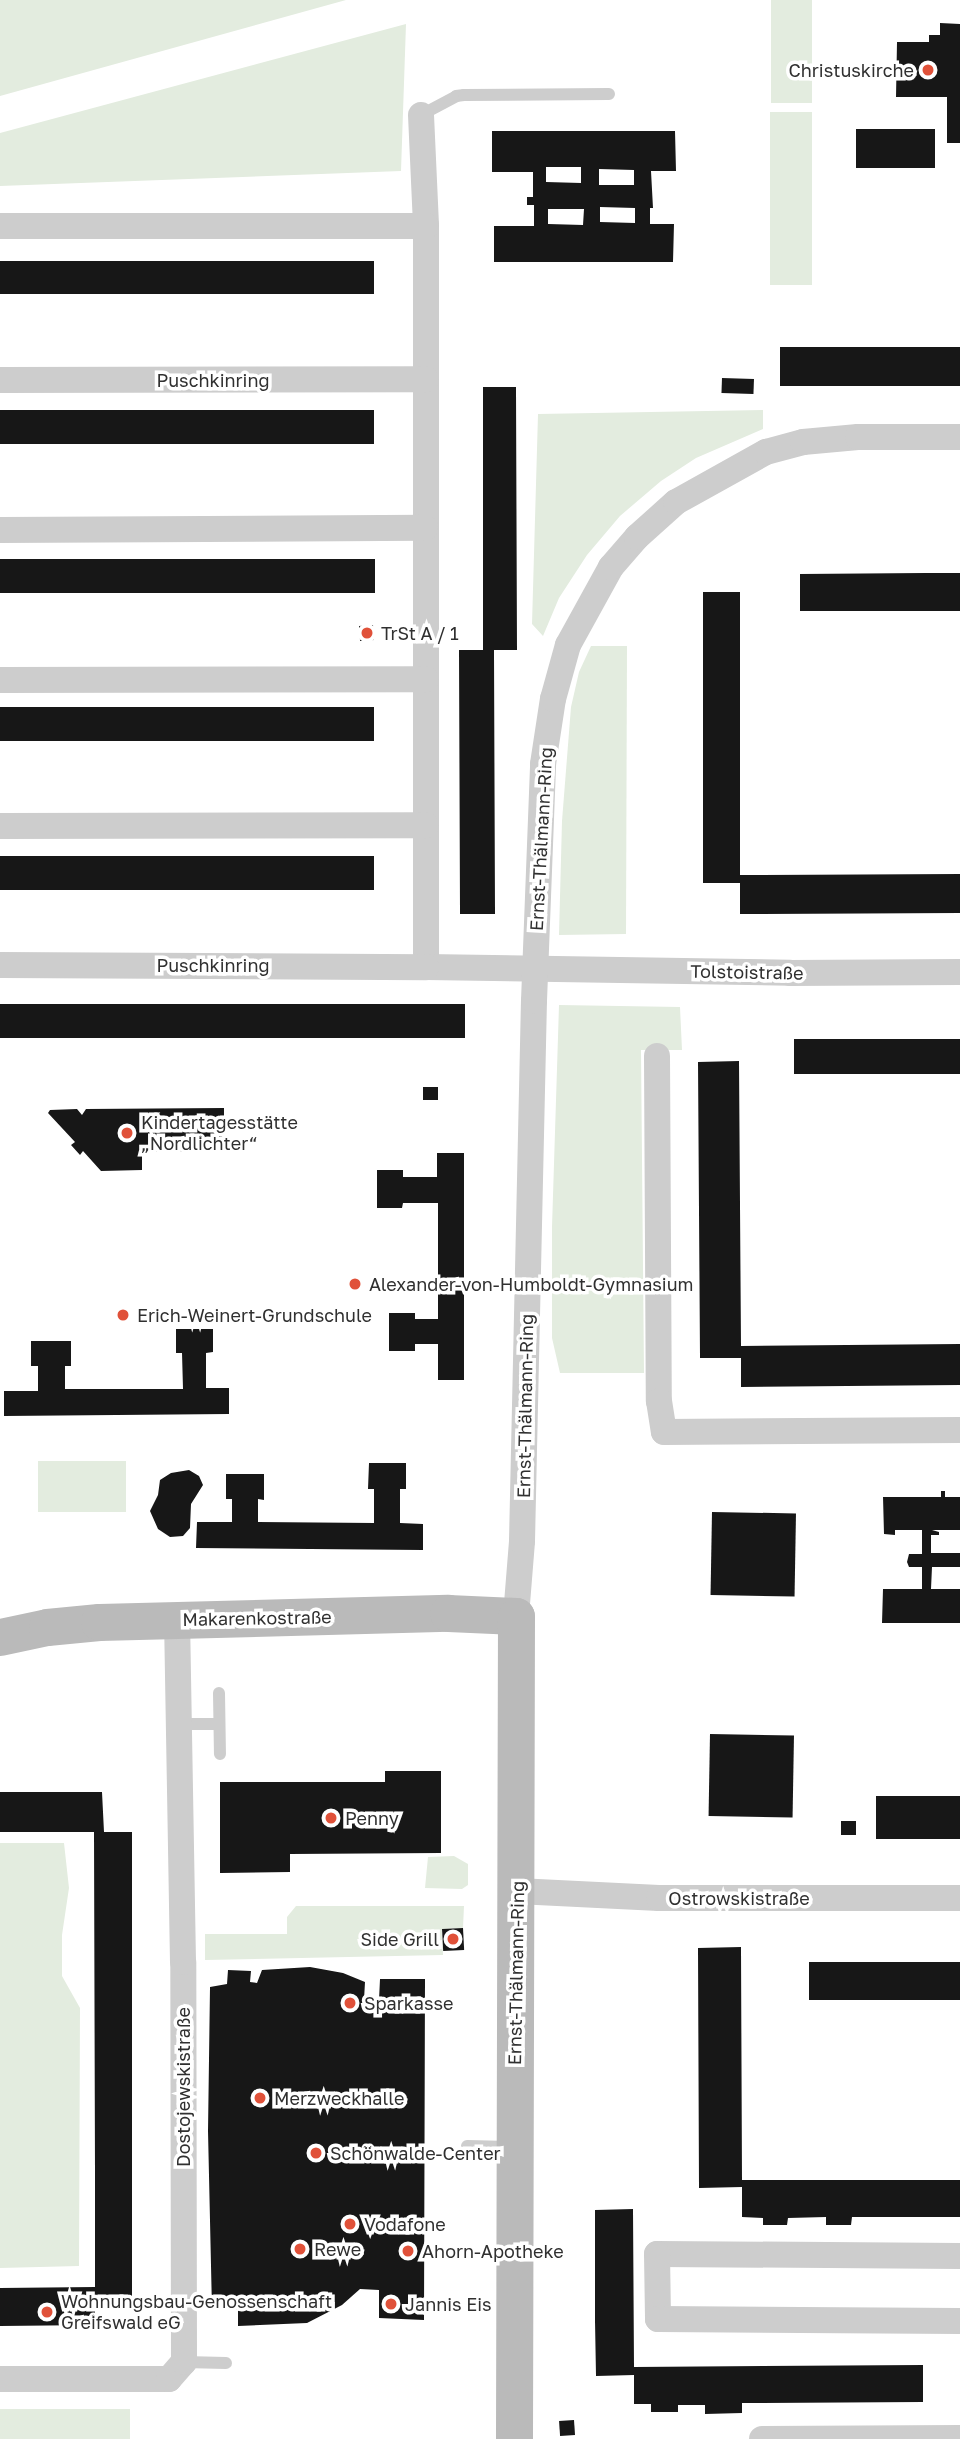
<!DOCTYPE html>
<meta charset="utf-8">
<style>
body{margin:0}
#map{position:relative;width:960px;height:2439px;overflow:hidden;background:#fff;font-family:"Golos Text",sans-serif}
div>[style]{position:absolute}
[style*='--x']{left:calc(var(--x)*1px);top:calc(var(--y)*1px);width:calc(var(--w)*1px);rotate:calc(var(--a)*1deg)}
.green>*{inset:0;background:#e3ecdf;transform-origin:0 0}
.building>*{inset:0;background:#171717;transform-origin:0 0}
.lane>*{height:12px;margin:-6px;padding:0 6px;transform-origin:6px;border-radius:6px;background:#cdcdcd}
.street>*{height:26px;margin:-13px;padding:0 13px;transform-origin:13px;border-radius:13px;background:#cdcdcd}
.secondary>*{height:37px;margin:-18.5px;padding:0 18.5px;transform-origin:18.5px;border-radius:18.5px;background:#bababa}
.dots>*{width:19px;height:19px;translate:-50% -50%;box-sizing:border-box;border:4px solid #fff;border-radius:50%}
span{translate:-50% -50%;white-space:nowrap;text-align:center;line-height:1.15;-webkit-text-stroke:7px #fff;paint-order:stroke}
.poi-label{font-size:18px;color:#303030}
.right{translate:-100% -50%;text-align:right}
.left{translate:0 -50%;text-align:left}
.street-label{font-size:18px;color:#303030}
</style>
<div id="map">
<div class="green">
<i style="clip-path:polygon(0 0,346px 0,0 96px)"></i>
<i style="left:771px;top:0;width:41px;height:103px"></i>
<i style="clip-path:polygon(406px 24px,401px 171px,0 186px,0 133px)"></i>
<i style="left:812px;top:112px;width:173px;height:42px;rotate:90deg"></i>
<i style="clip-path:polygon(763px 410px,763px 429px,696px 458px,661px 481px,620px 516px,587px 555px,559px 598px,543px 636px,532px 624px,538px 414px)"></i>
<i style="clip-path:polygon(591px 646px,627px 646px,626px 934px,559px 935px,562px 821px,571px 707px,579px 672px)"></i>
<i style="clip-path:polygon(559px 1005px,680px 1007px,682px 1050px,641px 1050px,644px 1373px,560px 1373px,552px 1338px,552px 1227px)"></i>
<i style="left:38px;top:1461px;width:88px;height:51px"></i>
<i style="clip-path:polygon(0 1843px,64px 1843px,69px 1888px,62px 1935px,62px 1976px,80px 2008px,79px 2266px,0 2268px)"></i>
<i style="clip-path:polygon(454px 1856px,468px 1864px,468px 1885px,462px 1889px,425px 1888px,428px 1857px)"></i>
<i style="clip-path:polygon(296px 1906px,464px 1906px,463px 1928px,442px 1929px,443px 1955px,205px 1960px,205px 1934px,287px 1934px,287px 1917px)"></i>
<i style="left:0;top:2409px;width:130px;height:30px"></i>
</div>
<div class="building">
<i style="clip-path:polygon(940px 23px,960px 24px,960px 143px,947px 143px,947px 97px,896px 97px,897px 42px,929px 42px,929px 35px,940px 35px)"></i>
<i style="left:935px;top:129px;width:39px;height:79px;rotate:90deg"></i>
<i style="clip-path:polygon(evenodd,492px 131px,675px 131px,676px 171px,651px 171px,653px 208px,650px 208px,650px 224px,674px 224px,673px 262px,494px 262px,494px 226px,534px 226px,534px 205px,527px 205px,527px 197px,533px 197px,533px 172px,492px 172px,492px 131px,546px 167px,581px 167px,581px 183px,546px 182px,546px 167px,492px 131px,599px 169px,634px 170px,634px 185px,599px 185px,599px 169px,492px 131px,600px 207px,635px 208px,635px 223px,600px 222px,600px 207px,492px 131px,548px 209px,584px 209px,583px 225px,548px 224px,548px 209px)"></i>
<i style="left:0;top:261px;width:374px;height:33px"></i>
<i style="left:780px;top:347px;width:180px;height:39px"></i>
<i style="left:722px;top:378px;width:32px;height:15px;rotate:2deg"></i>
<i style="clip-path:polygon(483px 387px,516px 387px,517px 650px,494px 650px,495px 914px,460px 914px,459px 650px,483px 650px)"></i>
<i style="left:0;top:410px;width:374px;height:34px"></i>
<i style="left:0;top:559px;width:375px;height:34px"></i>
<i style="clip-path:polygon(925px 573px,960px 573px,960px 611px,800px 611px,800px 574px)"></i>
<i style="clip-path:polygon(703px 592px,740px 592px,740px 875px,960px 874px,960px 913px,740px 914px,740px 883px,703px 883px)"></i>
<i style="left:373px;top:625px;width:15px;height:14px;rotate:86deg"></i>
<i style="left:374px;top:707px;width:34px;height:374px;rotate:90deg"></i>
<i style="left:0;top:856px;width:374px;height:34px"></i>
<i style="left:465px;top:1004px;width:34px;height:465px;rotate:90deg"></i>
<i style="left:794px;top:1039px;width:166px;height:35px"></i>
<i style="clip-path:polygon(739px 1061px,741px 1346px,960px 1344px,960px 1385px,741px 1387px,741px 1358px,700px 1358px,698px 1062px)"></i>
<i style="left:423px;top:1087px;width:15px;height:13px"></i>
<i style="clip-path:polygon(224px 1108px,224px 1151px,142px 1152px,142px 1170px,101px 1171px,83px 1151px,80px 1155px,71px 1145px,75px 1142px,48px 1113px,50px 1110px,77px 1109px,82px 1115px,86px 1109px)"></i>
<i style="clip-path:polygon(437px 1153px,464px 1153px,464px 1380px,438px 1380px,438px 1344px,415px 1344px,415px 1351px,389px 1351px,389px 1313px,415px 1313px,415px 1319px,438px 1319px,438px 1203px,403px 1203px,402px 1208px,377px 1208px,377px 1170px,403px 1170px,403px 1177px,437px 1177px)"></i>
<i style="clip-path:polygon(176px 1329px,213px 1329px,213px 1352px,206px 1353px,206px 1388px,229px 1388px,229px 1414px,4px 1416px,4px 1391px,38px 1391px,38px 1366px,31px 1366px,31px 1341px,71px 1341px,71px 1366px,65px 1366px,65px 1389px,183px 1389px,182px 1353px,176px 1353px)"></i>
<i style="clip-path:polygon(369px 1463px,406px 1463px,406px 1489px,400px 1489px,400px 1523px,423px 1524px,423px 1550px,196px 1548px,197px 1522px,232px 1522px,232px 1499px,226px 1499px,226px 1474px,264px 1474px,264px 1500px,258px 1499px,258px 1522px,374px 1523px,374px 1489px,368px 1489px)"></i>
<i style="clip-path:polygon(189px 1470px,199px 1476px,203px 1485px,191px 1504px,190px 1528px,183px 1536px,170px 1537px,158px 1529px,150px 1511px,158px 1495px,160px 1480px,171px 1473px)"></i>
<i style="clip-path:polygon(941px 1491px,945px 1491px,945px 1497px,960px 1497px,960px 1530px,932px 1530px,939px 1532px,939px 1535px,931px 1535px,931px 1553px,960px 1553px,960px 1567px,932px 1567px,931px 1589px,960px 1589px,960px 1623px,882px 1623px,883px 1589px,922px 1589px,922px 1567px,909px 1567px,907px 1562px,909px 1554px,922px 1554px,922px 1530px,895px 1530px,895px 1535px,884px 1534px,883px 1497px,941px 1497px)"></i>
<i style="left:712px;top:1512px;width:84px;height:83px;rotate:1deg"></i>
<i style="left:710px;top:1734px;width:84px;height:82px;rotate:1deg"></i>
<i style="clip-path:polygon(385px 1771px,441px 1771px,441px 1853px,290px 1854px,290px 1872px,220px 1873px,220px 1782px,385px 1782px)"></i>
<i style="clip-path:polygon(0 1792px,102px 1792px,104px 1832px,132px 1832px,132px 2298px,95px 2298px,95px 2325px,0 2326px,0 2288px,95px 2287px,95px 2177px,94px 1832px,0 1832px)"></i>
<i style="left:876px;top:1796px;width:84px;height:43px"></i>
<i style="left:841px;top:1821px;width:15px;height:14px"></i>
<i style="left:463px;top:1928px;width:22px;height:21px;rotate:87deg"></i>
<i style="clip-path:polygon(741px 1947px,742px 2180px,960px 2180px,960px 2217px,852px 2217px,851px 2225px,826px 2225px,826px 2217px,788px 2218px,787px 2225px,763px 2225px,763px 2218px,742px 2217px,742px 2187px,699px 2188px,698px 1948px)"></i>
<i style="left:960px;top:1962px;width:38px;height:151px;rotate:90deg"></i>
<i style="clip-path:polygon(310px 1967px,343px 1973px,365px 1982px,364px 2000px,379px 2000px,380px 1979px,425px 1979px,424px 2320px,379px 2318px,379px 2290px,360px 2289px,342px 2305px,307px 2323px,238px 2326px,238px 2310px,212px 2310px,208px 2131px,210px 1987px,227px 1984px,228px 1970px,251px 1971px,250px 1982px,257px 1983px,262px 1970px)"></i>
<i style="clip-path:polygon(633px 2209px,634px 2367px,923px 2365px,923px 2402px,742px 2403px,742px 2413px,705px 2414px,705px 2405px,678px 2405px,678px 2412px,651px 2412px,651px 2404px,634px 2404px,634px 2375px,596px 2376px,595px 2321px,595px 2210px)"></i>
<i style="left:574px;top:2420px;width:15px;height:15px;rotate:86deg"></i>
</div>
<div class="lane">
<i style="--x:421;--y:115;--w:40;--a:-28"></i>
<i style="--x:456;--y:96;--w:8;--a:-7"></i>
<i style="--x:464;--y:95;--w:145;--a:-0.4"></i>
<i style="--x:219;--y:1693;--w:61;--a:89.1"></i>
<i style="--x:178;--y:1724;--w:41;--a:0"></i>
<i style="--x:467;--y:2146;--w:45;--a:1.3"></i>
<i style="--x:184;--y:2362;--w:42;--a:1.4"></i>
</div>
<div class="street">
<i style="--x:421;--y:115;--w:111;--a:87.4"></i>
<i style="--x:426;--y:226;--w:741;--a:90"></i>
<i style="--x:426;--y:967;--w:364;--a:0.9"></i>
<i style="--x:790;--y:973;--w:170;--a:-0.3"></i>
<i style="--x:0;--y:226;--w:426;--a:0"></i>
<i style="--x:0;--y:380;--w:426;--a:-0.1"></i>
<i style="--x:0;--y:530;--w:425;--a:-0.3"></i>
<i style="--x:0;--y:680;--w:426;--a:-0.1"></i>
<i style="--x:0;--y:826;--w:426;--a:-0.1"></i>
<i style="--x:0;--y:965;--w:426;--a:0.3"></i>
<i style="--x:657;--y:1056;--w:345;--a:89.7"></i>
<i style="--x:659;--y:1401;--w:31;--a:81"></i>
<i style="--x:664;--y:1432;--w:296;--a:-0.4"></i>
<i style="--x:516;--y:1616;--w:75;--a:-85.4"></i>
<i style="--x:522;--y:1541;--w:540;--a:-88.73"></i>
<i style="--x:534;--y:1001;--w:237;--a:-87.8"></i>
<i style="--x:543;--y:764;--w:66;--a:-81.3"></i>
<i style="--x:553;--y:699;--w:56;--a:-74.5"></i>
<i style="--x:568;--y:645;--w:89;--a:-61.1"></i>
<i style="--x:611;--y:567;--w:40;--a:-49"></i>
<i style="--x:637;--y:537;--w:52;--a:-41.9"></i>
<i style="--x:676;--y:502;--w:103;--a:-29.1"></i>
<i style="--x:766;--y:452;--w:38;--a:-15"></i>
<i style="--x:803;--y:442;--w:55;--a:-5.2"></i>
<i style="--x:858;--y:437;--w:102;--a:0"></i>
<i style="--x:517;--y:1891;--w:142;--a:2.8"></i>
<i style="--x:659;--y:1898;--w:301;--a:0"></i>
<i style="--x:960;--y:2256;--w:303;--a:-179.6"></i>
<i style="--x:657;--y:2254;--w:65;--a:89.1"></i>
<i style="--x:658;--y:2319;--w:302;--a:0.4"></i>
<i style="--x:0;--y:2379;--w:169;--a:0"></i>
<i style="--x:169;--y:2379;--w:23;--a:-49"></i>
<i style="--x:184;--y:2362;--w:400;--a:-90.1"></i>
<i style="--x:183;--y:1962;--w:342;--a:-91"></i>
<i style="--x:762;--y:2439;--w:198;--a:-0.3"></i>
</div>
<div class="secondary">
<i style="--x:0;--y:1637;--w:48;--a:-12"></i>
<i style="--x:47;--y:1627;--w:52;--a:-5.5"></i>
<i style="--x:99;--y:1622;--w:349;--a:-1.5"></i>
<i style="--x:448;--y:1613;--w:68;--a:2.5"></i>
<i style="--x:516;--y:1616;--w:823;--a:90.14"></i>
</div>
<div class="dots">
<i style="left:928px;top:70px;background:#e05139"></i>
<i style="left:367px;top:633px;background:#e05139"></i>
<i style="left:127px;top:1133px;background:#e05139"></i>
<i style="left:355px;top:1284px;background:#e05139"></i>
<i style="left:123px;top:1315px;background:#e05139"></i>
<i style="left:331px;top:1818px;background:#e05139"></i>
<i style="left:453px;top:1939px;background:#e05139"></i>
<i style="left:350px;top:2003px;background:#e05139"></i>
<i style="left:260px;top:2098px;background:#e05139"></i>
<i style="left:316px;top:2153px;background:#e05139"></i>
<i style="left:350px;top:2224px;background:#e05139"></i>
<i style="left:300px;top:2249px;background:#e05139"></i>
<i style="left:408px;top:2251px;background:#e05139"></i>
<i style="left:391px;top:2304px;background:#e05139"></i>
<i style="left:47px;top:2312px;background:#e05139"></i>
</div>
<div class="poi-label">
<span class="right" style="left:914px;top:70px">Christuskirche</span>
<span class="left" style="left:381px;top:633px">TrSt A / 1</span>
<span class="left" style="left:141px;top:1133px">Kindertagesstätte<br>„Nordlichter“</span>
<span class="left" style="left:369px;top:1284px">Alexander-von-Humboldt-Gymnasium</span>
<span class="left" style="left:137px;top:1315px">Erich-Weinert-Grundschule</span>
<span class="left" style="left:345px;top:1818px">Penny</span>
<span class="right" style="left:439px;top:1939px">Side Grill</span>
<span class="left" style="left:364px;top:2003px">Sparkasse</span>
<span class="left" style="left:274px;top:2098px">Merzweckhalle</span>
<span class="left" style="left:330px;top:2153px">Schönwalde-Center</span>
<span class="left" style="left:364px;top:2224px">Vodafone</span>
<span class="left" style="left:314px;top:2249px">Rewe</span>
<span class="left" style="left:422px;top:2251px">Ahorn-Apotheke</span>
<span class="left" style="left:61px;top:2312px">Wohnungsbau-Genossenschaft<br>Greifswald eG</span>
<span class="left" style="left:405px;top:2304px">Jannis Eis</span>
</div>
<div class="street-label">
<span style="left:213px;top:380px">Puschkinring</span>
<span style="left:541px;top:839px;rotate:-87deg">Ernst-Thälmann-Ring</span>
<span style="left:213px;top:965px">Puschkinring</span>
<span style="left:747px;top:972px;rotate:1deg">Tolstoistraße</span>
<span style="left:525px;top:1406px;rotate:-89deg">Ernst-Thälmann-Ring</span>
<span style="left:257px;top:1618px;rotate:-1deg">Makarenkostraße</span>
<span style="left:739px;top:1898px">Ostrowskistraße</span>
<span style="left:516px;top:1973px;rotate:-89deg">Ernst-Thälmann-Ring</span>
<span style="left:183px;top:2087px;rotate:-90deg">Dostojewskistraße</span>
</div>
</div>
